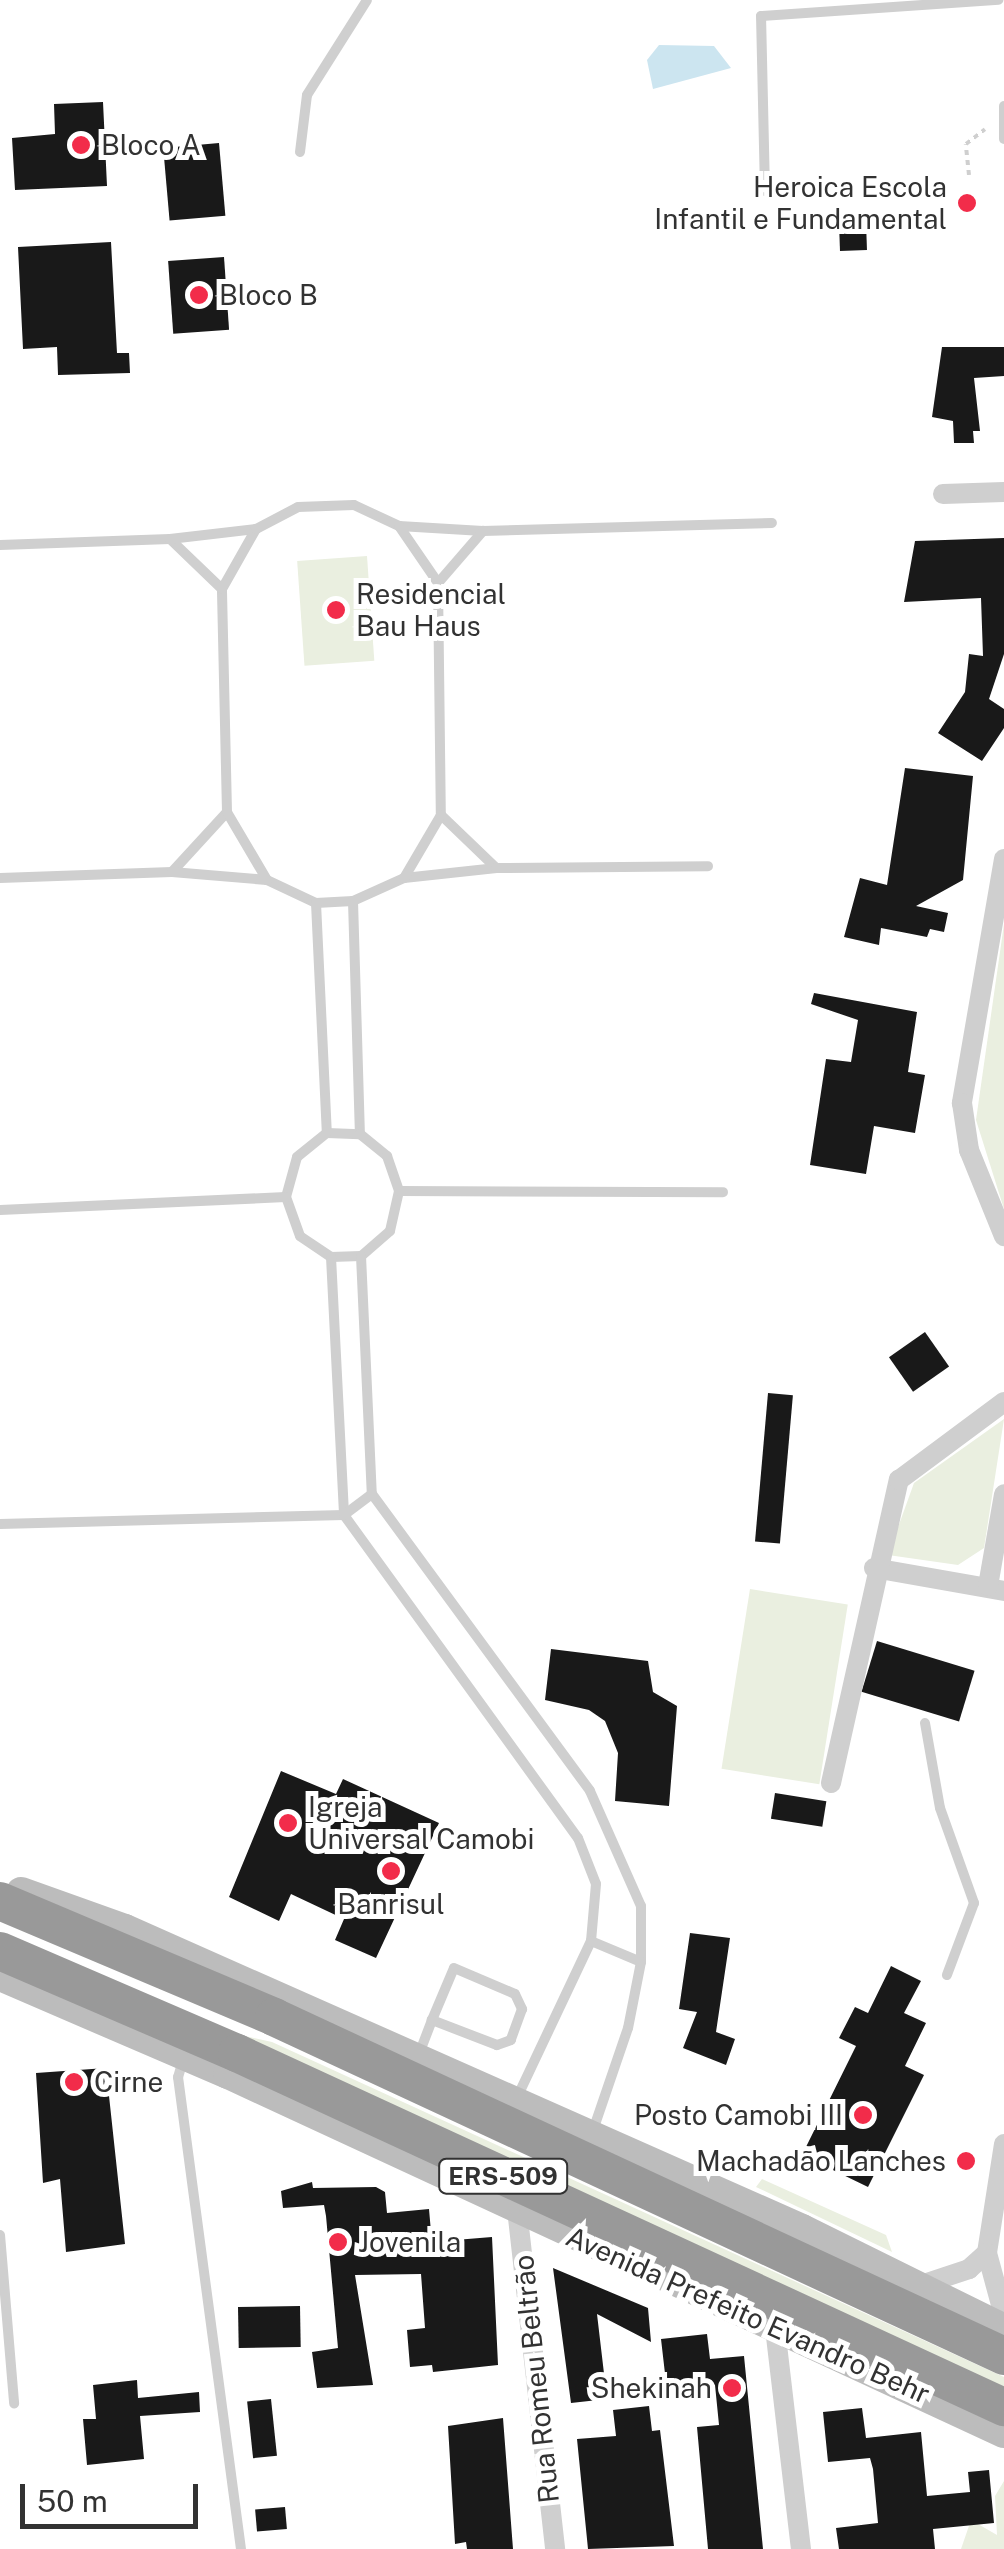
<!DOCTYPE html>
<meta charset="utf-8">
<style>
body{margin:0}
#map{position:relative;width:1004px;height:2549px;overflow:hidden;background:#fff;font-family:"Public Sans",sans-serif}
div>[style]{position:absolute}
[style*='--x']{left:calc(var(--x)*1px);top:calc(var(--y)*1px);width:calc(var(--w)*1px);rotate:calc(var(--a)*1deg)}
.green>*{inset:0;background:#eaefe0;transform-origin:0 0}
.water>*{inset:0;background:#cce5f0}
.building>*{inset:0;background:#191919;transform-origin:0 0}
.path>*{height:4px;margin-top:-2px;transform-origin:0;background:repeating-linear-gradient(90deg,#cfcfcf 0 5px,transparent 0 10px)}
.lane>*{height:10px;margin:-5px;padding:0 5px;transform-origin:5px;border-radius:5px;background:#cfcfcf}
.street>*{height:20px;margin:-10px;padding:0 10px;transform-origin:10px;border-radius:10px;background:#cfcfcf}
.secondary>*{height:30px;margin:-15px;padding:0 15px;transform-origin:15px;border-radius:15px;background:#bcbcbc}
.highway>*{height:38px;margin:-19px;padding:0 19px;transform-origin:19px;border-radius:19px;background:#999}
.dots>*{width:28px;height:28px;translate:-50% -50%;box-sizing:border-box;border:5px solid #fff;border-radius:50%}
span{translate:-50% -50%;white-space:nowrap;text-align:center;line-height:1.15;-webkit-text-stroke:10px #fff;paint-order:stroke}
.shield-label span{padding:2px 8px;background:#fff;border:2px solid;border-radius:8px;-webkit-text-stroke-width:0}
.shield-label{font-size:25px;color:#323232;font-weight:700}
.poi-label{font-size:28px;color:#323232}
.left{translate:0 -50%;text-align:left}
.right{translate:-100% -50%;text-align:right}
.street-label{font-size:28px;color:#323232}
.scale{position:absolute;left:20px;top:2484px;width:178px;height:45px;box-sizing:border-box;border:5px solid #323232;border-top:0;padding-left:12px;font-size:30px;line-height:35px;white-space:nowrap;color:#323232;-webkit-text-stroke:8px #fff;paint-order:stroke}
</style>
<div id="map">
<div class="green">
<i style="left:367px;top:556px;width:105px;height:70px;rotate:86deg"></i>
<i style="clip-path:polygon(1004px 924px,1004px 1209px,976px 1120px)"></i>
<i style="clip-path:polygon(1004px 1419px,984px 1548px,958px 1565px,888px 1555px,914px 1483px)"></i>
<i style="left:750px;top:1589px;width:99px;height:182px;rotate:9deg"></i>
<i style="clip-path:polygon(209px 2028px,272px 2042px,1004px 2377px,1004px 2393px)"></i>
<i style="clip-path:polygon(762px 2179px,886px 2235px,892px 2252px,756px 2187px)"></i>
<i style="clip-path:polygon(1004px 2481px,1004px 2549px,961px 2549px,971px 2520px,997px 2535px,995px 2496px)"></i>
</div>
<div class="water">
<i style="clip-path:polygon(659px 45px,714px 46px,731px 68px,653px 89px,647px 60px)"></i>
</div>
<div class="building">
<i style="clip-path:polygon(103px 102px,107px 186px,15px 190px,12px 138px,55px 134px,54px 104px)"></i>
<i style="left:219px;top:143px;width:73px;height:56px;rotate:85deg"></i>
<i style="left:866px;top:222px;width:28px;height:27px;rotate:88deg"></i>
<i style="clip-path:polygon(111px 242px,117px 353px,129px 353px,130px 373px,58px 375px,57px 347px,23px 349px,18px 247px)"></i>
<i style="left:224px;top:257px;width:73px;height:56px;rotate:86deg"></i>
<i style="clip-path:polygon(942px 347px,1004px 347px,1004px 376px,974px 378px,980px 431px,973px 431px,974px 443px,954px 443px,953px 421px,932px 417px)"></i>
<i style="clip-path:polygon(1004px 538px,1004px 654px,989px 699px,1004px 709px,1004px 728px,982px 761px,938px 733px,965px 692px,969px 654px,983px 656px,981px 598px,904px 602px,915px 541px)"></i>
<i style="clip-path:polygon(905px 768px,973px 776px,963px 880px,916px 906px,948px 913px,944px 932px,930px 929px,927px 937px,881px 928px,879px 945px,844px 937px,860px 878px,887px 885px)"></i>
<i style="clip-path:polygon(814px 993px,917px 1012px,908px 1072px,925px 1075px,915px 1133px,874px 1126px,866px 1174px,810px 1165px,826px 1059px,851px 1062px,858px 1020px,811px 1004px)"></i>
<i style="left:925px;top:1332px;width:42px;height:44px;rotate:55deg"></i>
<i style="left:768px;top:1393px;width:25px;height:149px;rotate:5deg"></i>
<i style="left:877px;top:1641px;width:102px;height:53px;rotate:17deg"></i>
<i style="clip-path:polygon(551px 1649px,648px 1661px,653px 1692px,677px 1706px,669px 1806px,615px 1801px,618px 1753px,605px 1721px,589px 1710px,545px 1700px)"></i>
<i style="clip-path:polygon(281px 1771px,336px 1794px,343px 1779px,439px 1823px,376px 1958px,335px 1940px,344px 1919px,291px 1894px,279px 1921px,229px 1897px)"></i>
<i style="left:775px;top:1793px;width:52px;height:26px;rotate:9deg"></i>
<i style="clip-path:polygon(690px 1933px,730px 1938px,716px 2032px,735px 2039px,726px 2065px,683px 2048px,697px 2012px,679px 2009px)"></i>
<i style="clip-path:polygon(891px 1966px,921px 1981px,904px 2013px,926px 2023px,905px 2066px,924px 2075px,868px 2187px,802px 2155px,856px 2046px,839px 2038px,855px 2007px,868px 2013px)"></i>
<i style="clip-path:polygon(106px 2068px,125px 2244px,66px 2252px,60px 2179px,43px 2183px,36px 2073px)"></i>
<i style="clip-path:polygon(312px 2182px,313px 2188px,376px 2187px,385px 2192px,387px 2213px,429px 2209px,431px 2232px,442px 2230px,443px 2241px,492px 2237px,498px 2365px,433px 2372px,432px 2365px,410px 2367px,407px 2330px,425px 2328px,421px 2274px,355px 2275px,373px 2385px,317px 2388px,312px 2352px,338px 2348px,326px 2216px,324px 2205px,283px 2208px,281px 2191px)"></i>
<i style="clip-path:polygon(553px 2268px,648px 2308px,651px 2342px,597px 2314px,607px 2399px,571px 2403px)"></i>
<i style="left:300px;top:2306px;width:41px;height:62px;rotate:89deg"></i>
<i style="clip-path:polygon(707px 2334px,710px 2359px,744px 2356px,763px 2549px,708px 2549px,697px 2427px,719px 2425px,715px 2385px,667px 2391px,661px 2339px)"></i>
<i style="clip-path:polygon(137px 2380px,138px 2398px,199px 2392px,200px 2412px,140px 2416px,144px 2459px,87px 2465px,83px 2419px,96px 2419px,93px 2385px)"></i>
<i style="left:271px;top:2399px;width:57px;height:24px;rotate:84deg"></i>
<i style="clip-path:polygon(649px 2406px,652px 2431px,660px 2430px,674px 2546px,588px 2549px,577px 2439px,616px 2436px,613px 2410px)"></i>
<i style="clip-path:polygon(862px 2408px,866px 2438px,921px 2432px,927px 2496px,970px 2492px,968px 2472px,989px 2470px,994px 2523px,933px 2529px,935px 2549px,839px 2549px,836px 2528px,878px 2523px,873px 2469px,870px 2458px,828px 2462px,823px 2412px)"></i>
<i style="clip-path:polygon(503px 2418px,513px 2549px,467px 2549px,466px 2542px,455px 2544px,448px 2426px)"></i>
<i style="left:285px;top:2507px;width:22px;height:30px;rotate:85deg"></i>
</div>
<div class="path">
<i style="--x:969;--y:175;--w:31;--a:-96"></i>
<i style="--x:966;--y:144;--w:24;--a:-38"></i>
</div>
<div class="lane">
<i style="--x:1004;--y:106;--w:33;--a:90"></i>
<i style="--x:300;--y:152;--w:57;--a:-83"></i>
<i style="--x:307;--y:95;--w:112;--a:-57.7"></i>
<i style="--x:765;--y:191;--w:175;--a:-91.3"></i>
<i style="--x:761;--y:16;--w:238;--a:-3.9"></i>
<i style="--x:399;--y:526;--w:84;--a:3.4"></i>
<i style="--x:483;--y:531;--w:289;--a:-1.6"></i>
<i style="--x:170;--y:539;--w:72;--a:43.9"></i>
<i style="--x:0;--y:545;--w:170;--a:-2"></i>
<i style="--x:170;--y:539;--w:87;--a:-6.6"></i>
<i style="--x:438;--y:583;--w:69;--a:-49.1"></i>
<i style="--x:441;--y:815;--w:76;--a:43.9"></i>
<i style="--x:172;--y:872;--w:81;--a:-47.5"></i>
<i style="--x:0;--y:878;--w:172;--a:-2"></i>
<i style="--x:172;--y:872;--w:95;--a:4.8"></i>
<i style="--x:267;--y:880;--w:54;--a:25.1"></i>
<i style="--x:316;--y:903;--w:37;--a:-3"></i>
<i style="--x:353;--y:901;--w:56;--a:-24.3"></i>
<i style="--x:404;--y:878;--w:93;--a:-6.2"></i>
<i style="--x:496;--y:868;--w:212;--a:-0.5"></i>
<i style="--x:267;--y:880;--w:79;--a:-120.5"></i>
<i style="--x:227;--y:812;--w:223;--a:-91.3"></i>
<i style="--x:222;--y:589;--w:69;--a:-60.5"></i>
<i style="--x:256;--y:529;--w:47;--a:-27.6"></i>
<i style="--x:298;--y:507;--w:56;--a:-2"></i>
<i style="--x:354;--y:505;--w:50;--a:25"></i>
<i style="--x:399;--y:526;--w:69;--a:55.6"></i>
<i style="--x:438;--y:583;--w:232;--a:89.3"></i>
<i style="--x:441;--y:815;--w:73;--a:120.4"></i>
<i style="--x:353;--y:901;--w:233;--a:88.3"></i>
<i style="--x:316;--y:903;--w:230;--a:87.3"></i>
<i style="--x:327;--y:1133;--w:33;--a:2"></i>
<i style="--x:360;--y:1134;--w:35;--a:39"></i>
<i style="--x:387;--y:1156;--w:37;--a:71"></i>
<i style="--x:399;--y:1191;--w:41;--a:102.7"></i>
<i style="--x:390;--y:1231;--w:38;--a:139"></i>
<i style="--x:361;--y:1256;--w:30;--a:178"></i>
<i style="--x:331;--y:1257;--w:37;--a:-146"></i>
<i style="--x:300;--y:1236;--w:41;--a:-109.7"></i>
<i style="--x:286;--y:1197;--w:41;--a:-74.6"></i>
<i style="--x:297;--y:1157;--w:38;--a:-39"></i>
<i style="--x:399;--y:1191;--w:324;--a:0.2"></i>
<i style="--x:0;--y:1210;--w:286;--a:-2.6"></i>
<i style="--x:361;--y:1256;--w:238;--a:87.4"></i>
<i style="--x:372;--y:1494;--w:368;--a:53.7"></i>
<i style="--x:590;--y:1791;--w:126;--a:66.1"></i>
<i style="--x:641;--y:1906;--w:56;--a:90"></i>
<i style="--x:641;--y:1962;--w:67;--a:101.1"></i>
<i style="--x:628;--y:2028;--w:111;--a:108.9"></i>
<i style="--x:331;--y:1257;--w:258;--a:87.1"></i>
<i style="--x:344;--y:1515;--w:399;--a:54.1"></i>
<i style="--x:578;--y:1838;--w:49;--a:68.6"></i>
<i style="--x:596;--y:1884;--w:57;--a:95"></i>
<i style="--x:591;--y:1941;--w:176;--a:115.3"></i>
<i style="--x:0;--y:1524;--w:344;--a:-1.5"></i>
<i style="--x:344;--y:1515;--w:35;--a:-37"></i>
<i style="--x:925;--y:1723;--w:86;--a:80"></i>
<i style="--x:940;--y:1808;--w:101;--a:70.3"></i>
<i style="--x:974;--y:1903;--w:77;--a:110.6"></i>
<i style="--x:591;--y:1941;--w:54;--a:22.8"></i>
<i style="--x:419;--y:2054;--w:36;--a:-69"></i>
<i style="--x:432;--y:2020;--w:56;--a:-67.1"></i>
<i style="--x:454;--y:1968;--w:66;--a:23.1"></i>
<i style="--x:515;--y:1994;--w:17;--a:65"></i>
<i style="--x:522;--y:2009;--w:33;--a:110"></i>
<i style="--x:511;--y:2040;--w:15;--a:160"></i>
<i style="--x:497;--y:2045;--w:70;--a:-159"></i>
<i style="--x:183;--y:2060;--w:18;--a:106"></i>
<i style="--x:178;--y:2077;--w:476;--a:82.4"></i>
<i style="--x:0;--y:2235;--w:169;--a:85.2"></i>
</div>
<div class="street">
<i style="--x:943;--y:494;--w:61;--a:-1.9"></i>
<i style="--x:1004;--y:859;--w:248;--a:99.8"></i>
<i style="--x:962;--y:1103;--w:48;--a:81.5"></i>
<i style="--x:969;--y:1150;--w:93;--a:67.9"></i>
<i style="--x:874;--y:1568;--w:132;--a:10"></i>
<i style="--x:988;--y:1586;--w:93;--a:-80.1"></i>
<i style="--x:831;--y:1783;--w:311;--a:-77.4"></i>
<i style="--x:899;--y:1480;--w:131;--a:-36.6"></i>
<i style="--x:1004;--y:2144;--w:110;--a:98.9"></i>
<i style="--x:987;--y:2253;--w:65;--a:74.9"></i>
<i style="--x:517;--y:2209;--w:342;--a:83.6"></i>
<i style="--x:918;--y:2286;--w:54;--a:-18.4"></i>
<i style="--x:969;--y:2269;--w:24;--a:-42"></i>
<i style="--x:775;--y:2328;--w:223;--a:83.3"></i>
</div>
<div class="secondary">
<i style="--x:21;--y:1892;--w:110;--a:19.6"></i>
<i style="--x:125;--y:1929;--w:740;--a:23.9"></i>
<i style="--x:802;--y:2229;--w:225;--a:26.3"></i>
<i style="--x:0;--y:1976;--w:248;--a:23.3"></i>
<i style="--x:228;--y:2074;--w:855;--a:24.83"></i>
</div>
<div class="highway">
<i style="--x:0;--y:1901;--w:298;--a:22.9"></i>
<i style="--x:274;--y:2017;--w:805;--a:24.91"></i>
<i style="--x:0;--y:1951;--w:258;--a:23.3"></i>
<i style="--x:237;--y:2053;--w:845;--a:24.78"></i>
</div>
<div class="dots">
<i style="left:81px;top:145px;background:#f22c4a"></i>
<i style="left:967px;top:203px;background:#f22c4a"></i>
<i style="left:199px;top:295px;background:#f22c4a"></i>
<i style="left:336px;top:610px;background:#f22c4a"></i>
<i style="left:288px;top:1823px;background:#f22c4a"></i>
<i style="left:391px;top:1871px;background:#f22c4a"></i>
<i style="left:74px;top:2082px;background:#f22c4a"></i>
<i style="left:863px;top:2115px;background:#f22c4a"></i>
<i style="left:966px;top:2161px;background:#f22c4a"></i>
<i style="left:338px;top:2242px;background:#f22c4a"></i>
<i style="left:732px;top:2388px;background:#f22c4a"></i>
</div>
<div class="shield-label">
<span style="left:503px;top:2176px">ERS-509</span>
</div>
<div class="poi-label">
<span class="left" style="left:101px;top:145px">Bloco A</span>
<span class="right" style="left:947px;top:203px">Heroica Escola<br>Infantil e Fundamental</span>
<span class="left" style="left:219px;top:295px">Bloco B</span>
<span class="left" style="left:356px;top:610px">Residencial<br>Bau Haus</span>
<span class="left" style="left:308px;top:1823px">Igreja<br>Universal Camobi</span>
<span style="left:391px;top:1904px">Banrisul</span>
<span class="left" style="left:94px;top:2082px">Cirne</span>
<span class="right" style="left:843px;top:2115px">Posto Camobi III</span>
<span class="right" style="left:946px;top:2161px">Machadão Lanches</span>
<span class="left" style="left:358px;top:2242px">Jovenila</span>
<span class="right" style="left:712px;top:2388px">Shekinah</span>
</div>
<div class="street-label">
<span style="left:748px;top:2315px;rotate:24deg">Avenida Prefeito Evandro Behr</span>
<span style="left:536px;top:2379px;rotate:-96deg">Rua Romeu Beltrão</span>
</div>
<div class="scale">50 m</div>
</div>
